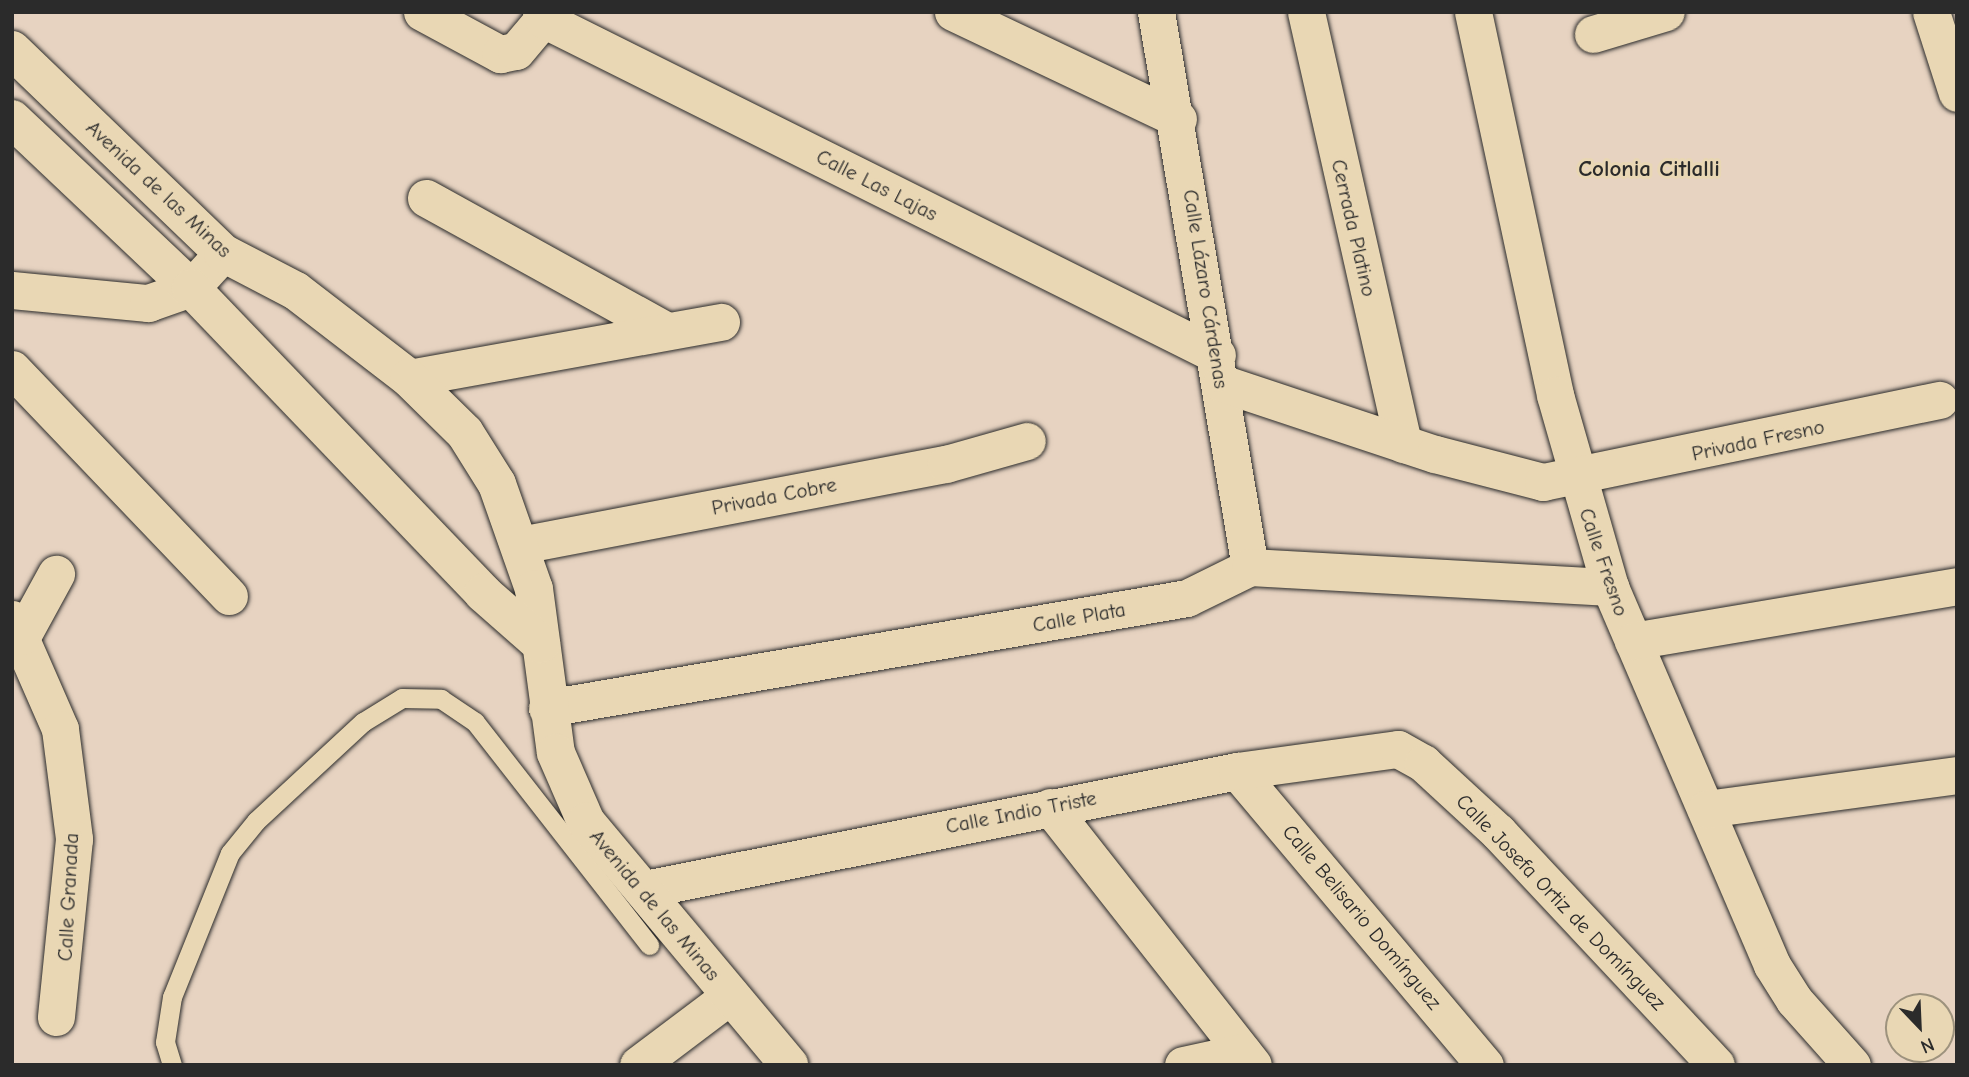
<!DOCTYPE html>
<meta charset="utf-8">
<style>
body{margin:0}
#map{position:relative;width:1969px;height:1077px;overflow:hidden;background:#e7d3c1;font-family:"Comic Neue",sans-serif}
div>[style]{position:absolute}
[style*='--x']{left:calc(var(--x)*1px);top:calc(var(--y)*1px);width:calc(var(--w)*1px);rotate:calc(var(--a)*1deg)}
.roads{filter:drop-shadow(0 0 2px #2b2b2b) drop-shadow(0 0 2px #2b2b2b)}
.lane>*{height:19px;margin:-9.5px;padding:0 9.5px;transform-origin:9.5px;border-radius:9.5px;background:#e9d7b4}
.street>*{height:37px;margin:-18.5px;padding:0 18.5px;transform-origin:18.5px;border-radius:18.5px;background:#e9d7b4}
.secondary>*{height:38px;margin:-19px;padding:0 19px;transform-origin:19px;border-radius:19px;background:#e9d7b4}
span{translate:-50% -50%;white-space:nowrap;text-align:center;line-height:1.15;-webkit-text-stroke:6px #e9d7b4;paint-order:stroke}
.street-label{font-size:21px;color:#2b2b2b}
.neighbourhood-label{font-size:23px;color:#2b2b2b;font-weight:700}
.frame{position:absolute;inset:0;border:14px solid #2b2b2b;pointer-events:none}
.north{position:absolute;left:1885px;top:993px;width:70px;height:70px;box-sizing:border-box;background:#e9d7b4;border:2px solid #9d927d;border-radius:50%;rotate:157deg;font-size:19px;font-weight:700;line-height:28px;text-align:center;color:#2b2b2b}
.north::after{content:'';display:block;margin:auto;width:24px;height:32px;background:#2b2b2b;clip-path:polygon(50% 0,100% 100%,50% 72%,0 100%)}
</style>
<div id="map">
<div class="roads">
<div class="lane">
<i style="--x:172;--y:1065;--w:24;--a:-107"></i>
<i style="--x:165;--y:1042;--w:46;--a:-81.2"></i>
<i style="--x:172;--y:997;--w:155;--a:-68.1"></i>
<i style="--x:230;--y:853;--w:41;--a:-50.9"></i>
<i style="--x:256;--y:821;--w:146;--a:-42.8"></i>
<i style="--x:363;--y:722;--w:46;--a:-31.6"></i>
<i style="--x:402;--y:698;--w:39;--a:1"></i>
<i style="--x:441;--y:699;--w:41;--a:34.1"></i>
<i style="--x:475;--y:722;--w:283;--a:52"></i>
</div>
<div class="street">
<i style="--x:422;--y:12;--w:89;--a:28.3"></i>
<i style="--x:500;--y:54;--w:16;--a:-11"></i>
<i style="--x:516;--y:51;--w:42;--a:-49.8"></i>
<i style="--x:541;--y:12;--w:7;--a:74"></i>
<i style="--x:543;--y:19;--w:753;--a:26.5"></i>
<i style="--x:953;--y:12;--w:249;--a:25.4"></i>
<i style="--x:1156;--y:12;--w:563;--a:80.39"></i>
<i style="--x:1306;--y:12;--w:443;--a:77.3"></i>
<i style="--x:1473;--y:12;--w:392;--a:77.9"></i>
<i style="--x:1555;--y:395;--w:200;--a:74"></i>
<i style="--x:1610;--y:587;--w:411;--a:66.8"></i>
<i style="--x:1772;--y:965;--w:41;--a:57.8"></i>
<i style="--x:1794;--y:1000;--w:87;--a:48.3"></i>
<i style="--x:1931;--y:12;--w:85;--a:72.2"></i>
<i style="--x:1593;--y:34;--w:76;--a:-16.8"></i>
<i style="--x:426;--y:198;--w:275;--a:28.9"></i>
<i style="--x:12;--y:290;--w:137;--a:5.5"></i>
<i style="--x:148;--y:303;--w:46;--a:-19.2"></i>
<i style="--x:191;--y:288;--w:47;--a:-47.6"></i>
<i style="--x:12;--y:369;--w:314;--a:46.3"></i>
<i style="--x:409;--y:378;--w:317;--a:-10.2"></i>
<i style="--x:1221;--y:383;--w:225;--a:18.4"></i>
<i style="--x:1435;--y:454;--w:112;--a:14.5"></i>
<i style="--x:1543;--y:482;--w:405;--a:-11.7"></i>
<i style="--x:520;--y:545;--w:434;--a:-10.8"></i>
<i style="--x:946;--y:464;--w:84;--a:-15.9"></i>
<i style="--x:12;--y:619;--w:120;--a:66.4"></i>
<i style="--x:60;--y:729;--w:111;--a:82.7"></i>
<i style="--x:74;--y:839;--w:179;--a:95.8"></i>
<i style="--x:22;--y:636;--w:71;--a:-61.3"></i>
<i style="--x:1633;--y:641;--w:329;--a:-9.6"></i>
<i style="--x:547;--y:708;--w:649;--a:-9.75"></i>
<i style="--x:1187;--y:598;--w:70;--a:-26.2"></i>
<i style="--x:1250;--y:567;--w:361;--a:3.2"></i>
<i style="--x:1237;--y:771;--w:385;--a:49.9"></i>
<i style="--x:1050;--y:807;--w:328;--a:51.8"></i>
<i style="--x:1706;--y:809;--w:253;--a:-7.7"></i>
<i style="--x:645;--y:889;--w:604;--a:-11.27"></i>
<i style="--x:1237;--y:771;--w:162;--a:-7.8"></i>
<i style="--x:1398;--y:749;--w:29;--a:29"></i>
<i style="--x:1423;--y:763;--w:102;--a:42.6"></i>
<i style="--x:1498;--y:832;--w:319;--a:46.9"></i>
<i style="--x:638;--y:1065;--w:116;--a:-37"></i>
<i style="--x:1183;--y:1065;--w:61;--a:-12.2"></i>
</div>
<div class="secondary">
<i style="--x:12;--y:50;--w:293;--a:43.9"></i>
<i style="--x:223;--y:253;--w:82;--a:27.5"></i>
<i style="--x:296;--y:291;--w:143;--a:37.6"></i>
<i style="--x:409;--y:378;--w:78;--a:44.5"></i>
<i style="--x:465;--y:433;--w:60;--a:57.9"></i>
<i style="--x:497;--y:484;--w:111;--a:70.6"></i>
<i style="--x:534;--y:589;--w:165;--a:82.4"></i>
<i style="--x:556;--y:753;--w:75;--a:66.5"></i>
<i style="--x:586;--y:822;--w:317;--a:50.1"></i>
<i style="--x:12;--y:119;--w:246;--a:43.4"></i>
<i style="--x:191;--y:288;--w:422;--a:46.2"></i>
<i style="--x:483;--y:593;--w:77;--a:41.3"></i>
</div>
</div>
<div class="street-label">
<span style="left:877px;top:185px;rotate:27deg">Calle Las Lajas</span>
<span style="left:159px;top:189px;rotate:43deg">Avenida de las Minas</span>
<span style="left:1354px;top:228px;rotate:77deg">Cerrada Platino</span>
<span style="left:1206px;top:289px;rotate:81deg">Calle Lázaro Cárdenas</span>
<span style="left:1758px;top:440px;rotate:-12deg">Privada Fresno</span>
<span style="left:774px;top:496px;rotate:-11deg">Privada Cobre</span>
<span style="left:1604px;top:562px;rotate:71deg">Calle Fresno</span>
<span style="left:1079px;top:617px;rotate:-10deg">Calle Plata</span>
<span style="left:1021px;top:812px;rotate:-11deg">Calle Indio Triste</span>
<span style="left:68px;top:897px;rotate:-87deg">Calle Granada</span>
<span style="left:1561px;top:902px;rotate:46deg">Calle Josefa Ortiz de Domínguez</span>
<span style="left:655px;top:905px;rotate:50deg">Avenida de las Minas</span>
<span style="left:1362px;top:917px;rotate:50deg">Calle Belisario Domínguez</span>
</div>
<div class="neighbourhood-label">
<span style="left:1649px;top:169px">Colonia Citlalli</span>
</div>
<div class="frame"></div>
<div class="north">N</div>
</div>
